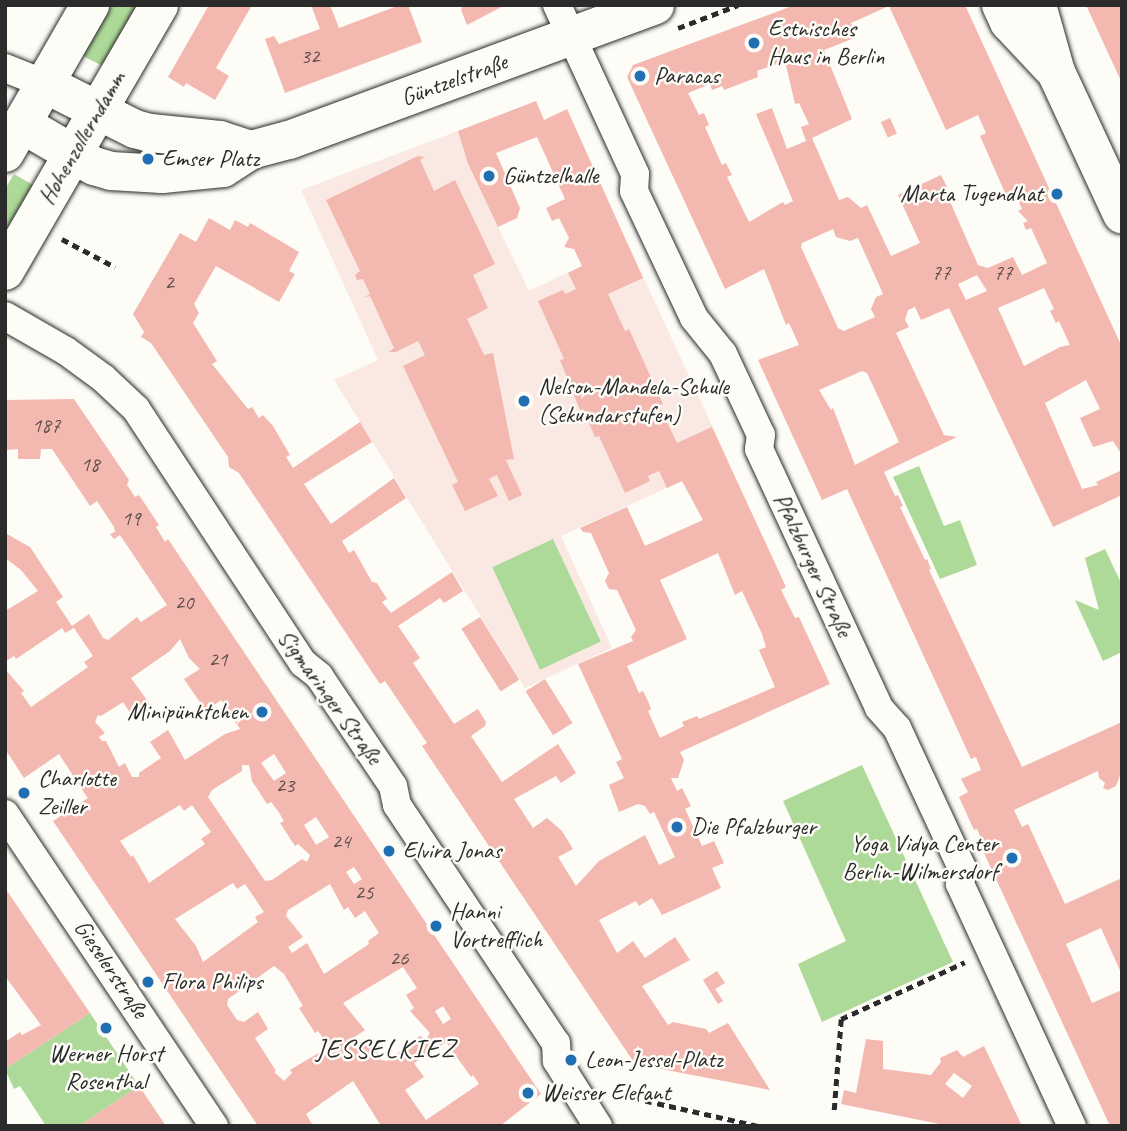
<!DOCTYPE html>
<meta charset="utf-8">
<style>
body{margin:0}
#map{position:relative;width:1127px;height:1131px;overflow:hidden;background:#fdfcf7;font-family:Caveat,sans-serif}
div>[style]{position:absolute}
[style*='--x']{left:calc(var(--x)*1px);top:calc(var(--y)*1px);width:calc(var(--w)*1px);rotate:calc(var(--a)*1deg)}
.built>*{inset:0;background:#fae8e2}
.green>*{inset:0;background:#adda99;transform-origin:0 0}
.building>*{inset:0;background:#f3b8b0;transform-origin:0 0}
.path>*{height:4.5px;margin-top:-2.25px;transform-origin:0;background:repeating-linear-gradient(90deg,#2b2b2b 0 7px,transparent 0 12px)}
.roads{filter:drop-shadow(0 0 2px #2b2b2b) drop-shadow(0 0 2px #2b2b2b)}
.street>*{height:28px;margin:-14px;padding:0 14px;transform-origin:14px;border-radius:14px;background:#fdfcf7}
.secondary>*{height:38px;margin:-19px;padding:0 19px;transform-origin:19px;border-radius:19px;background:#fdfcf7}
.dots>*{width:19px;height:19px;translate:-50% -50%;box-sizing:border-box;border:4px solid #fdfcf7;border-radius:50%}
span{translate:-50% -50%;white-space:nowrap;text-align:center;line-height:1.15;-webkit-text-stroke:5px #fdfcf7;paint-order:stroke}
.number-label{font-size:21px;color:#5d4e4c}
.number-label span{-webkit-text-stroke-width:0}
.poi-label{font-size:24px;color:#2b2b2b}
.left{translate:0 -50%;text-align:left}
.right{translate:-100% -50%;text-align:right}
.street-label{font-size:24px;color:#2b2b2b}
.neighbourhood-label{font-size:26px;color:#2b2b2b;letter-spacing:2px}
.frame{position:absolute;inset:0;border:7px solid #2b2b2b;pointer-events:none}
</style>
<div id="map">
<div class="built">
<i style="clip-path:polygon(458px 131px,468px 165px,529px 291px,628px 244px,728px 460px,561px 536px,612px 648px,525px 688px,334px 380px,378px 360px,301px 190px)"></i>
</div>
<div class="green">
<i style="clip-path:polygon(112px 5px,138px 5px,103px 66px,83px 56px)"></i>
<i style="clip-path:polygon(14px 174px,35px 186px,5px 238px,5px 189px)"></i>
<i style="clip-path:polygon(919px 466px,944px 526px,960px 520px,977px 565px,940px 579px,893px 477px)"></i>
<i style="left:553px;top:539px;width:113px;height:67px;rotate:65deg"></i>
<i style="clip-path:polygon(1105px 549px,1122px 585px,1122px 652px,1103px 661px,1075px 600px,1099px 610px,1085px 558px)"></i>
<i style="clip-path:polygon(862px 765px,953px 962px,822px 1022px,798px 964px,846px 941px,783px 801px)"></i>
<i style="clip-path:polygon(90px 1013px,139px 1086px,79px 1126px,46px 1126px,20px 1086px,14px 1089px,5px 1069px)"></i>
</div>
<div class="building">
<i style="clip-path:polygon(209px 5px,252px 5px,216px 68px,229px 76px,215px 100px,186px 83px,184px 87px,168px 77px)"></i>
<i style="clip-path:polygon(311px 5px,330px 5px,339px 28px,400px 5px,408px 5px,422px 42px,285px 93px,265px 39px,274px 36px,279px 44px,320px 29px)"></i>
<i style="clip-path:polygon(463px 5px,505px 5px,467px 25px,461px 10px)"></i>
<i style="clip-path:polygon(evenodd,795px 5px,965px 5px,1122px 347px,1122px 455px,1113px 441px,1093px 447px,1080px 418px,1100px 409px,1086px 380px,1045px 403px,1082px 489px,1098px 485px,1096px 482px,1120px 471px,1122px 495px,1053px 527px,949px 308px,921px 320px,915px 307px,908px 310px,905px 320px,909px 327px,896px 333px,944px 435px,957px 437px,884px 472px,895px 496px,898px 495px,903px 506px,900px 507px,925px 560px,927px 559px,931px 569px,929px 570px,1022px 767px,1122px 722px,1122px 770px,1116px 786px,1108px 790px,1103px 788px,1105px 783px,1099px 778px,1098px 771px,1014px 810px,1022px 827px,1028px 824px,1065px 904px,1122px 878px,1122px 975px,1101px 928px,1066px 944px,1092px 1003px,1122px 990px,1122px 1126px,1110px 1126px,978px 840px,981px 838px,977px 829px,974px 830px,959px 797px,968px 792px,961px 779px,981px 770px,976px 757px,971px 759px,847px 489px,822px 500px,758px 360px,799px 345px,789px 323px,786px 325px,764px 269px,725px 289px,627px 77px,633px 65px,795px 5px,889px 6px,946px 130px,978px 115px,986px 133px,980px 136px,1009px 202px,1017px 198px,1022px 209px,1018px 211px,1028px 221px,1023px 223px,1026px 230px,1031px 228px,1047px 263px,1022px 275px,1013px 257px,988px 268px,978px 265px,944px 188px,947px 187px,941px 175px,898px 195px,920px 243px,891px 256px,867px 205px,861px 208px,848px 197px,839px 200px,812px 138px,852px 119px,824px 50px,857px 37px,851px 23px,889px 6px,795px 5px,785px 61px,795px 104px,799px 103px,809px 124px,801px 127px,806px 141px,787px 149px,772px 108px,756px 114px,793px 201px,785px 205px,783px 202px,749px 222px,727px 177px,732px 175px,726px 163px,722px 165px,705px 127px,709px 125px,704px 113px,699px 115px,688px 93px,710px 84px,712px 90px,722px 86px,724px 90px,758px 77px,757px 71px,785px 61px,795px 5px,833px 229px,836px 237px,850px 241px,858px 238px,883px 294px,876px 297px,871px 309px,875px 317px,844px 331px,838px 328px,801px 247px,802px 243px,833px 229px,795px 5px,977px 275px,987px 291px,966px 300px,958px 284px,977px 275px,795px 5px,1044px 288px,1054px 309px,1050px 311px,1056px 323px,1059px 321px,1070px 345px,1060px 347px,1024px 366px,998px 308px,1044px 288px,795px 5px,862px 371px,867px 373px,899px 442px,855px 465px,833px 408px,831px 410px,819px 390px,862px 371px)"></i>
<i style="clip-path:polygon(1086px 5px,1122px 5px,1122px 83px,1108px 53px)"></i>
<i style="clip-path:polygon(evenodd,536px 101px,544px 120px,567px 109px,643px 278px,608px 294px,625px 331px,629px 329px,663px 404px,659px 405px,677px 443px,712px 427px,786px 587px,781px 590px,795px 618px,799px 617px,830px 684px,680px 752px,684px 760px,678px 778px,671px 778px,677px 791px,682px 788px,691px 806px,685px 809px,702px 846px,714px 841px,724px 863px,712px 868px,721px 888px,662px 915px,652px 898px,639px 906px,636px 901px,599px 920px,617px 953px,633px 941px,645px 958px,675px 937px,690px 960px,642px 986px,668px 1025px,673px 1022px,706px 1029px,709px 1033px,728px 1023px,770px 1090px,635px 1064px,422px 746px,427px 743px,385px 681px,380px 684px,239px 473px,229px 467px,228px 457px,151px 343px,141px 337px,144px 332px,133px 314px,180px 233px,196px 242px,209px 218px,230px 230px,235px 220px,248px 227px,250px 223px,299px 252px,289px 271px,295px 274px,279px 302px,216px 266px,194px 304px,199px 313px,193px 323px,217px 361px,212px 364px,248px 409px,252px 407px,259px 418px,263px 415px,273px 426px,290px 455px,286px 457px,293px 468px,360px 422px,372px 442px,304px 484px,331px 524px,394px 478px,406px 498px,342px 541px,349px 553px,354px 550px,372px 582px,377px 583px,387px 599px,382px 602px,391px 613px,452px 572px,463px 591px,444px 603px,440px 598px,398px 626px,420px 658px,413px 663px,454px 724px,478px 709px,486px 722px,485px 726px,471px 736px,502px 782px,558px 744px,576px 773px,561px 783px,556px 776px,514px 799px,533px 828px,547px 818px,562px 831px,573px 849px,558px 857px,576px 886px,599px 861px,645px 835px,659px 865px,675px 857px,654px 812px,650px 814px,645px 806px,638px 804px,619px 812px,609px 785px,624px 778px,616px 762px,622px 759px,578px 664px,633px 641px,631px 637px,636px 630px,617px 590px,609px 589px,605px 581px,609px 573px,591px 533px,583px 532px,580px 528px,627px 507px,645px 546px,703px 520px,682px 481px,667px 488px,659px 471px,648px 476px,650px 481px,625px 493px,599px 436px,595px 437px,583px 409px,580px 410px,560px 360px,564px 359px,538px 301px,563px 290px,565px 294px,576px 289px,568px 273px,582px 266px,574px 249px,564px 247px,569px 238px,559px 218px,552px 221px,546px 208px,565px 199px,537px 137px,496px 153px,520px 208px,517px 218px,498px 227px,468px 164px,458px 131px,536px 101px,718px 553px,735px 595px,742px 591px,762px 634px,766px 647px,759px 650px,775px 687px,699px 719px,697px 716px,682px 722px,684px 726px,660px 738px,648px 711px,651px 709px,648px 701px,643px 691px,639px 693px,627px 666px,687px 639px,660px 580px,718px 553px)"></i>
<i style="left:890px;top:118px;width:17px;height:10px;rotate:66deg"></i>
<i style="clip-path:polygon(418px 156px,425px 157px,420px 160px,434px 191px,455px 180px,495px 264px,473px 275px,488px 308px,467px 319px,484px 355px,493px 353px,514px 459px,506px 460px,522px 495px,509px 501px,497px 475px,489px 479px,498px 496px,465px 511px,452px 485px,458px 482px,403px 366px,425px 355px,418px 341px,396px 352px,389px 352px,394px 348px,370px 296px,364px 298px,370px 294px,363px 279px,357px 280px,355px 275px,360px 271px,326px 200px)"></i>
<i style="clip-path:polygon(evenodd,74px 399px,129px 480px,127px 485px,135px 497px,139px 495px,159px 525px,156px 527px,165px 542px,168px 539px,541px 1094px,500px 1126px,381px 1126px,353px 1081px,306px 1114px,313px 1126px,258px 1126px,53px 821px,88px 798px,85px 794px,59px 754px,24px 778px,5px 749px,5px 669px,24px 691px,21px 693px,31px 707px,88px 667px,84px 662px,93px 656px,74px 628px,65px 633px,62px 628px,16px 659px,14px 656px,5px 662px,5px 611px,38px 591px,21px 570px,5px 558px,5px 533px,30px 547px,63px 597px,56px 602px,72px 626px,89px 614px,103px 638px,108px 640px,137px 617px,141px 622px,167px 605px,120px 535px,114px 539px,110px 534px,115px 532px,114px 527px,97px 501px,90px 506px,52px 449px,41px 449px,40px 459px,18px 459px,18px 449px,5px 450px,5px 400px,74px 399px,180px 639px,189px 658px,200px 669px,184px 679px,206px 711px,221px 700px,240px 729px,225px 734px,185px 760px,168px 730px,150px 742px,161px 758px,139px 773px,139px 777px,132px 777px,125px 763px,119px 767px,106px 741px,102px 741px,99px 737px,105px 733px,95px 722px,98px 715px,101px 716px,123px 702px,134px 719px,152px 707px,131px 678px,170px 651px,180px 639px,74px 399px,274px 754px,286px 773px,274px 781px,261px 763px,274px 754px,74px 399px,242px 765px,249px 765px,252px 781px,267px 804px,271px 802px,278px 811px,284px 821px,280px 823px,295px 846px,298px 844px,310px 855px,307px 862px,302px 859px,272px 880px,265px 881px,208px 797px,212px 790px,242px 771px,242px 765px,74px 399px,180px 805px,184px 811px,192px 805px,211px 832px,201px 839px,205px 844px,149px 883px,133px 855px,131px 857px,120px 841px,180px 805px,74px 399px,316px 817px,329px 837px,316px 845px,304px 825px,316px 817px,74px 399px,354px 867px,362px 879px,354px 884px,346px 872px,354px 867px,74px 399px,233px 883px,237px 889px,245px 884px,264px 912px,255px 917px,258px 922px,203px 962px,196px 946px,175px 919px,233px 883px,74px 399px,330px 884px,344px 910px,348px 907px,355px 918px,365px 911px,379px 933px,368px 941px,369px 944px,324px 974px,307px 943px,292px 953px,288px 947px,303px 937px,286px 916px,288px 910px,330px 884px,74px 399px,274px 966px,284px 974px,303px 1006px,299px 1008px,315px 1033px,318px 1031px,326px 1042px,325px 1049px,290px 1070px,292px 1073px,284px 1081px,274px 1072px,276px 1071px,255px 1038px,268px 1029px,258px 1012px,244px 1022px,237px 1020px,227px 1005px,228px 999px,274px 966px,74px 399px,403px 967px,417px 988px,406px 995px,414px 1008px,410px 1011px,430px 1033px,426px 1039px,420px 1036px,387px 1061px,381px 1060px,371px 1039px,356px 1049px,350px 1040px,365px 1030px,343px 1003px,403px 967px,74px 399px,443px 1006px,451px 1019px,443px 1024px,435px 1011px,443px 1006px,74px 399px,446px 1042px,471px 1077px,473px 1075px,479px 1084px,426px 1120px,405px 1090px,424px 1077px,414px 1063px,446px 1042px)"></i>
<i style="left:480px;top:617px;width:74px;height:22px;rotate:58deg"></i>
<i style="left:545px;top:679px;width:52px;height:23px;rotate:58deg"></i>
<i style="clip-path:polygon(5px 888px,90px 1013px,5px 1069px,5px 1042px,20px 1032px,22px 1035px,41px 1025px,5px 976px)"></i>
<i style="clip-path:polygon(717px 971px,725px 983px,715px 989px,723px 1001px,718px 1004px,703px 980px)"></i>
<i style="clip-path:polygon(evenodd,866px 1039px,883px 1041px,883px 1069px,931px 1075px,941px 1062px,940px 1058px,957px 1050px,963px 1057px,984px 1046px,1022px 1126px,949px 1126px,841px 1104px,844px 1090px,856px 1093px,866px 1039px,954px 1073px,972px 1086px,963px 1098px,945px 1084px,954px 1073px)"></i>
<i style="clip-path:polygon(139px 1086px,166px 1126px,79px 1126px)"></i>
</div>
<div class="path">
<i style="--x:678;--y:28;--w:64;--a:-21"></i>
<i style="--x:62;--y:239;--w:60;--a:27.8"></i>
<i style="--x:634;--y:1098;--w:127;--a:12.7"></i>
<i style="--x:834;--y:1110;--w:91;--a:-85.6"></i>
<i style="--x:841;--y:1019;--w:136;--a:-24.7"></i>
</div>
<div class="roads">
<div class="street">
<i style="--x:557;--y:5;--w:186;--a:65.2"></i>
<i style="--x:635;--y:174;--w:17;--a:93"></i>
<i style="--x:634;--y:191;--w:140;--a:64.7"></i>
<i style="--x:694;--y:318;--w:46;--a:51.1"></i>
<i style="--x:723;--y:354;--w:89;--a:64.9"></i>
<i style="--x:761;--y:435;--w:14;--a:98"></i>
<i style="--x:759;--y:449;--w:285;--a:65.1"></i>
<i style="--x:879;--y:708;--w:27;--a:48"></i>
<i style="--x:897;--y:728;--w:154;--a:65.1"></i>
<i style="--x:962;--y:868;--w:16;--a:97"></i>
<i style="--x:960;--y:884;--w:267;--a:65.2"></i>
<i style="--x:5;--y:68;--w:43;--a:21.8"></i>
<i style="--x:5;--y:316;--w:70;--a:29.8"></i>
<i style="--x:66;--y:351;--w:46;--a:36.1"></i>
<i style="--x:103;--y:378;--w:45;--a:43.2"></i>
<i style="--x:136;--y:409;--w:304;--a:56.7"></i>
<i style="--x:303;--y:663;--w:21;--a:39"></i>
<i style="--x:319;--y:676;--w:133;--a:56.1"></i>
<i style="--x:393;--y:786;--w:19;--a:78"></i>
<i style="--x:397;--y:805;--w:286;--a:56.3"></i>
<i style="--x:556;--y:1043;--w:18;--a:87"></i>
<i style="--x:557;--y:1061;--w:77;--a:57.8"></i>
<i style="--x:5;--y:814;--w:376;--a:56.2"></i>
</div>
<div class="secondary">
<i style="--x:1001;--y:5;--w:19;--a:65"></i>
<i style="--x:1009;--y:22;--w:63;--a:46.9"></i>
<i style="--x:1037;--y:5;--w:70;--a:74.2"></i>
<i style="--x:1056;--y:72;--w:157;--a:65.1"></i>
<i style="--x:45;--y:84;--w:101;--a:26.6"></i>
<i style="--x:135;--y:129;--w:16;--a:15"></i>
<i style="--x:150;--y:133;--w:70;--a:5.7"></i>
<i style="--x:220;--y:140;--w:33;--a:18"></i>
<i style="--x:22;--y:124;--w:83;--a:30.3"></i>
<i style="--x:94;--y:166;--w:18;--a:16"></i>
<i style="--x:111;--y:171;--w:51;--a:3.4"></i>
<i style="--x:162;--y:174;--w:61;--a:-5.6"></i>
<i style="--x:223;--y:168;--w:33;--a:-33"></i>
<i style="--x:251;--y:150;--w:39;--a:-15"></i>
<i style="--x:289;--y:140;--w:390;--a:-20.2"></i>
<i style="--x:5;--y:153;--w:171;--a:-60.1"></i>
<i style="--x:5;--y:271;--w:307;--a:-59.9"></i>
</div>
</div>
<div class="dots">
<i style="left:754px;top:43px;background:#1f6fb2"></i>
<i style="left:640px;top:76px;background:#1f6fb2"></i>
<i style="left:148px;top:159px;background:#1f6fb2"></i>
<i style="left:489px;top:176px;background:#1f6fb2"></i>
<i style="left:1057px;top:194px;background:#1f6fb2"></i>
<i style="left:524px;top:401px;background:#1f6fb2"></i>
<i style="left:262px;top:712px;background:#1f6fb2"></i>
<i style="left:24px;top:793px;background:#1f6fb2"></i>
<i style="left:677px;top:827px;background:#1f6fb2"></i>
<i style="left:389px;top:851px;background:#1f6fb2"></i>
<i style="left:1012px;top:858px;background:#1f6fb2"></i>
<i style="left:436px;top:926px;background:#1f6fb2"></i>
<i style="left:148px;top:982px;background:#1f6fb2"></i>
<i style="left:106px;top:1028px;background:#1f6fb2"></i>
<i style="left:571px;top:1060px;background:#1f6fb2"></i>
<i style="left:528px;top:1093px;background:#1f6fb2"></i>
</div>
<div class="number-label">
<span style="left:310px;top:56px">32</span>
<span style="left:941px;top:272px">77</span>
<span style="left:1003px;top:272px">77</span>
<span style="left:169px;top:282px">2</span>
<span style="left:46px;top:425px">187</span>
<span style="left:90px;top:464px">18</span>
<span style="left:131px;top:518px">19</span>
<span style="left:184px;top:602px">20</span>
<span style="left:218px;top:659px">21</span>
<span style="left:285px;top:785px">23</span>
<span style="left:341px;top:841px">24</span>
<span style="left:364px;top:892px">25</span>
<span style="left:399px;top:958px">26</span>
</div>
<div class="poi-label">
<span class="left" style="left:768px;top:43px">Estnisches<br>Haus in Berlin</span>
<span class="left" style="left:654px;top:76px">Paracas</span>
<span class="left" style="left:162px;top:159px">Emser Platz</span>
<span class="left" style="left:503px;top:176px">Güntzelhalle</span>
<span class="right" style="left:1043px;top:194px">Marta Tugendhat</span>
<span class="left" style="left:538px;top:401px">Nelson-Mandela-Schule<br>(Sekundarstufen)</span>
<span class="right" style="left:248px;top:712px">Minipünktchen</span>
<span class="left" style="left:38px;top:793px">Charlotte<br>Zeiller</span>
<span class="left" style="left:691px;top:827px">Die Pfalzburger</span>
<span class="right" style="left:998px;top:858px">Yoga Vidya Center<br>Berlin-Wilmersdorf</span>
<span class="left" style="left:403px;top:851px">Elvira Jonas</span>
<span class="left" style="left:450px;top:926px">Hanni<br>Vortrefflich</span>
<span class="left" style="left:162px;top:982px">Flora Philips</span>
<span style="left:106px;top:1068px">Werner Horst<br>Rosenthal</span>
<span class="left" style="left:585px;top:1060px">Leon-Jessel-Platz</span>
<span class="left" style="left:542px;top:1093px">Weisser Elefant</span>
</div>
<div class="street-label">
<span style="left:454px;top:80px;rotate:-20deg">Güntzelstraße</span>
<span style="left:82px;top:138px;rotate:-60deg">Hohenzollerndamm</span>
<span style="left:813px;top:565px;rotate:65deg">Pfalzburger Straße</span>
<span style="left:330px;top:697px;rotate:54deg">Sigmaringer Straße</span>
<span style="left:111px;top:969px;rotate:56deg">Gieselerstraße</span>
</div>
<div class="neighbourhood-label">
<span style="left:386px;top:1049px">JESSELKIEZ</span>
</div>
<div class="frame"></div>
</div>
